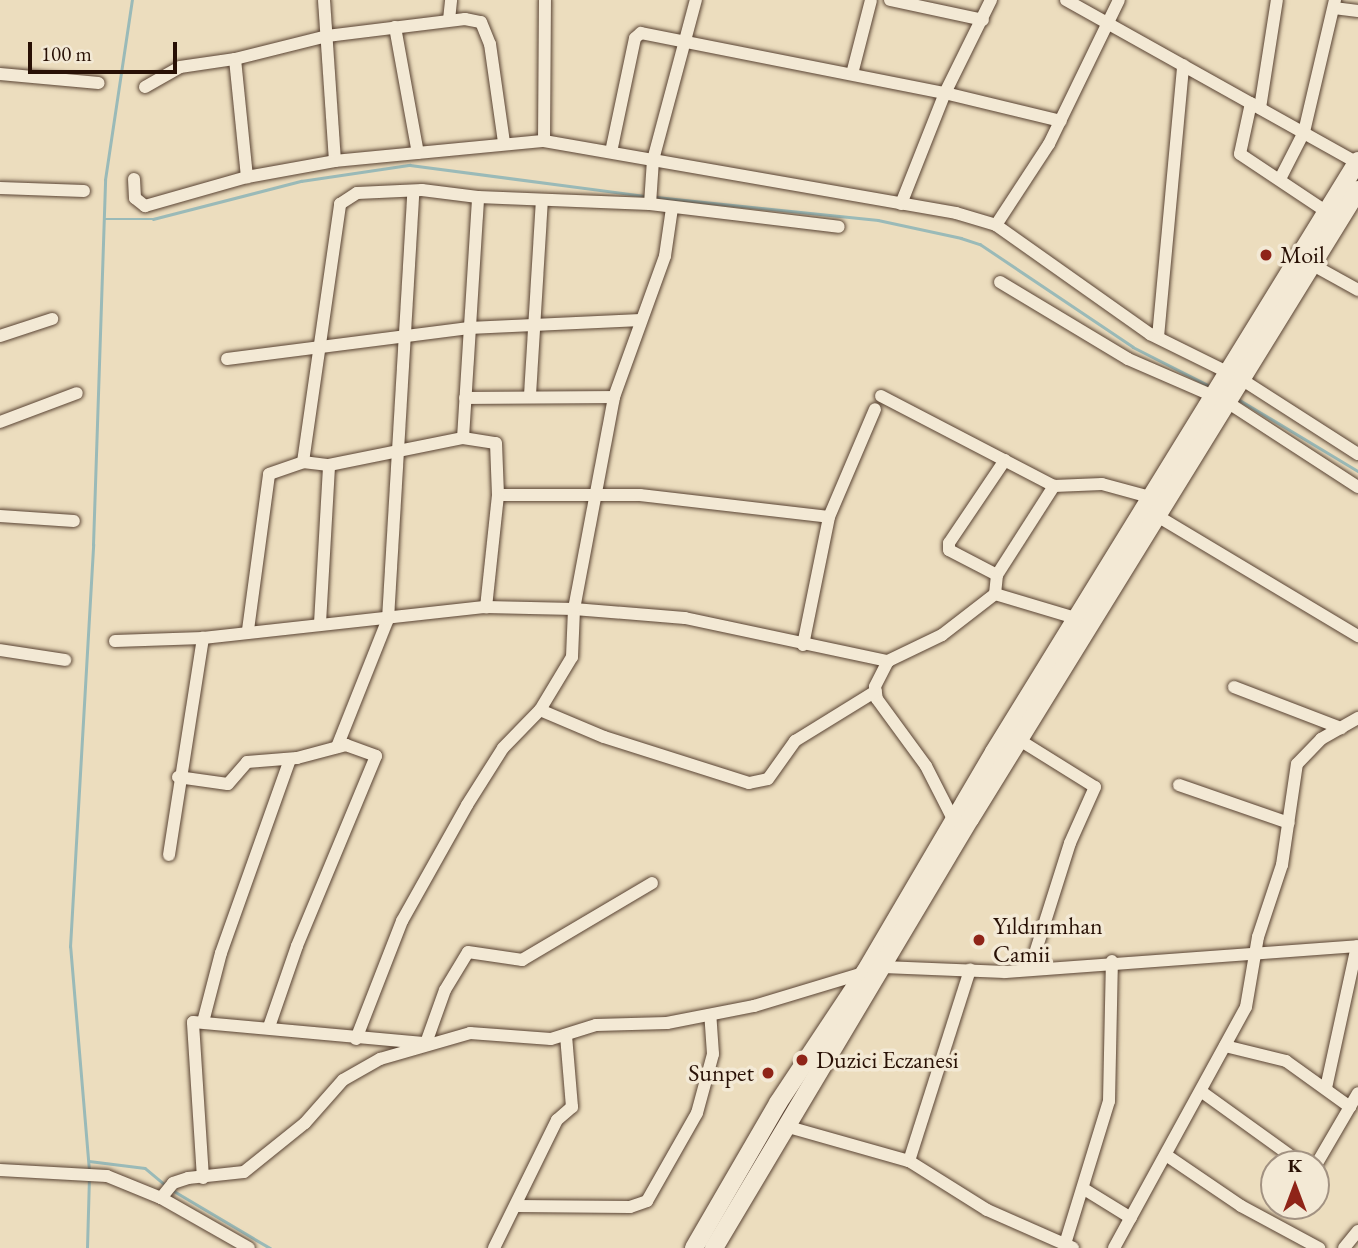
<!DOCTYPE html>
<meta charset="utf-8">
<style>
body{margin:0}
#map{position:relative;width:1358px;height:1248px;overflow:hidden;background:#ecddbe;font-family:"EB Garamond",serif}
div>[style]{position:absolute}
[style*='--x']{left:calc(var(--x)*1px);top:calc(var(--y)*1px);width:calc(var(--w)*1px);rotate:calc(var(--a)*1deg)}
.stream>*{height:2.5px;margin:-1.25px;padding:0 1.25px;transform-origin:1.25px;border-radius:1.25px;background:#9abab8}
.roads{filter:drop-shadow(0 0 2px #594333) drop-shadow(0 0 2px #594333)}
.street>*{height:12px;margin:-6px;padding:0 6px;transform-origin:6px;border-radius:6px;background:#f3e9d5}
.secondary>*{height:18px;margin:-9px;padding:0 9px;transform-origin:9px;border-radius:9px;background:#f3e9d5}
.dots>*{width:19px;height:19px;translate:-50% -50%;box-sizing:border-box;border:4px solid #f3e9d5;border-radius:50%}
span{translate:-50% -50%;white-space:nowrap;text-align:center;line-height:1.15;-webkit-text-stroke:7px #f3e9d5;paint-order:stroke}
.poi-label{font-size:24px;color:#281005}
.left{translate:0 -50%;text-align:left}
.right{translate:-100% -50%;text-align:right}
.north{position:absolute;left:1260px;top:1150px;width:70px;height:70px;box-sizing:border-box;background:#f3e9d5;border:2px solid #a29282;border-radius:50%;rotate:0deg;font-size:19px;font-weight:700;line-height:28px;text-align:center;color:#281005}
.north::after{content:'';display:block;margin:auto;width:24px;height:32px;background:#8f2418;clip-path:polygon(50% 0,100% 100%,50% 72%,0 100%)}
.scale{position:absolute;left:28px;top:42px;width:149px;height:32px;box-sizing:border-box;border:4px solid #281005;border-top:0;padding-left:9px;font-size:21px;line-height:24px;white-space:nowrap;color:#281005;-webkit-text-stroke:5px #f3e9d5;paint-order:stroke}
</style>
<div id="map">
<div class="stream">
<i style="--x:656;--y:197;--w:223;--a:5.9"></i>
<i style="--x:878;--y:220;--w:85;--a:12.2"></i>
<i style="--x:961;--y:238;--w:20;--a:18"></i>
<i style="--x:980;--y:244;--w:184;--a:33.9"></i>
<i style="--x:1133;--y:347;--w:86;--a:26.9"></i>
<i style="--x:104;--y:219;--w:49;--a:0"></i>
<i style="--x:153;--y:219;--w:153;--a:-14.4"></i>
<i style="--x:301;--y:181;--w:110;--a:-8.4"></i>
<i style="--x:410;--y:165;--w:238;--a:7.5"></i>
<i style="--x:1238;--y:399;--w:140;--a:31"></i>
<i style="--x:89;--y:1161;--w:56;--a:7.1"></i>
<i style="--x:145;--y:1168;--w:26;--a:40"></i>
<i style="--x:89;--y:1171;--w:225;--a:-94.8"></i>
<i style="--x:70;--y:947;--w:403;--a:-86.7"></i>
<i style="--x:93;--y:545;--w:365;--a:-88.1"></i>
<i style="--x:105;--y:180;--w:182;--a:-81.5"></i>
<i style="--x:174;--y:1191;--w:112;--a:30.7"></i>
<i style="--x:87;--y:1248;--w:70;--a:-88.4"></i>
</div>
<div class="roads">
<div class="street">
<i style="--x:324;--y:0;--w:161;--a:86.1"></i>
<i style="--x:890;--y:0;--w:95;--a:12.1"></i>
<i style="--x:1066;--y:0;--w:334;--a:29.2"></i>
<i style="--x:1334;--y:8;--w:24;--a:7"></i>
<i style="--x:449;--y:20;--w:20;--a:-84"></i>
<i style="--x:395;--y:27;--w:128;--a:79.7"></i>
<i style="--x:235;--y:59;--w:119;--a:84.2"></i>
<i style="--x:0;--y:74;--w:99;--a:5.2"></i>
<i style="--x:852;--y:74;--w:76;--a:-75.6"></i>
<i style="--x:145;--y:87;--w:40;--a:-29.7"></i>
<i style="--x:180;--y:67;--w:56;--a:-8.3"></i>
<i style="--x:235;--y:59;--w:95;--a:-14"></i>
<i style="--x:327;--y:36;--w:139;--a:-7"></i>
<i style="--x:465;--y:19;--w:16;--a:11"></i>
<i style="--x:481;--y:22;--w:24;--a:68"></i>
<i style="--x:490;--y:44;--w:99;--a:81.9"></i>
<i style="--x:1251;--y:103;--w:52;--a:102.2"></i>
<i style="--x:1240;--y:154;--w:105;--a:33.7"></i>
<i style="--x:1260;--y:108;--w:109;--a:-81.1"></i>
<i style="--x:544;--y:141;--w:141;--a:-89.6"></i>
<i style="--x:611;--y:152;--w:116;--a:-78.1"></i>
<i style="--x:635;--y:38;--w:8;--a:-40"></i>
<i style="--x:641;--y:33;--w:310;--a:11.2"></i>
<i style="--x:945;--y:93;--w:119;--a:13.6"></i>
<i style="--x:134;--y:179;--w:19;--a:87"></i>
<i style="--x:135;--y:198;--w:13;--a:39"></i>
<i style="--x:145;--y:206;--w:106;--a:-15.9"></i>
<i style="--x:247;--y:177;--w:89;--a:-10.3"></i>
<i style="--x:335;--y:161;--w:210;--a:-5.5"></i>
<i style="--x:544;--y:141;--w:418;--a:9.9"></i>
<i style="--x:956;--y:213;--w:42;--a:16.7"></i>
<i style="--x:996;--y:225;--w:189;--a:35.3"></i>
<i style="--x:1150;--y:334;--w:102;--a:26.3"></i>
<i style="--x:1241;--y:379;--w:139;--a:32.7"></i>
<i style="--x:1280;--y:179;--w:53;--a:-62.9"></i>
<i style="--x:1304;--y:132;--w:136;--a:-76.8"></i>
<i style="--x:0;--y:188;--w:84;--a:2"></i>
<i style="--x:650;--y:204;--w:44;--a:-86.1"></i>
<i style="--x:653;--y:160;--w:166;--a:-75"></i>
<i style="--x:901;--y:204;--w:119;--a:-68.4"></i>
<i style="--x:945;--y:93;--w:104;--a:-63.7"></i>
<i style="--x:996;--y:225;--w:97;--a:-56.8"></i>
<i style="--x:1049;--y:144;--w:160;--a:-64.1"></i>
<i style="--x:1311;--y:264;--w:54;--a:29"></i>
<i style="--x:1000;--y:282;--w:149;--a:31"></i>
<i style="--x:1128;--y:359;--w:108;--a:23.5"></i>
<i style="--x:1227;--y:402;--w:156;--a:33"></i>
<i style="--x:0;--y:336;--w:55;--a:-18.1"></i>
<i style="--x:1158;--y:337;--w:273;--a:-84.7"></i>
<i style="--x:227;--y:359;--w:244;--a:-7.3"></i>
<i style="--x:469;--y:328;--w:172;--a:-2.7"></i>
<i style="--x:530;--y:395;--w:195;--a:-86.5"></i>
<i style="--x:881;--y:396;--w:195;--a:27.5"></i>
<i style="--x:1054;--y:486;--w:48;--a:-2.4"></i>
<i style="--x:1102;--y:484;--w:50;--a:15.2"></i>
<i style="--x:465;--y:398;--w:149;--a:-0.4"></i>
<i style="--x:0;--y:422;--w:82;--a:-20.6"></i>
<i style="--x:463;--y:438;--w:241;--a:-86.4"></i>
<i style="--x:303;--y:462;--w:261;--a:-81.8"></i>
<i style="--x:340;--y:204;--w:20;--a:-33"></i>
<i style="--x:357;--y:193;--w:65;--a:-2.6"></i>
<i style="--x:422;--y:190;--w:56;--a:7.1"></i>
<i style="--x:478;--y:197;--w:172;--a:2.3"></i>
<i style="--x:650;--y:204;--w:190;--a:6.9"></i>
<i style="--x:498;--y:495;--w:142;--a:0"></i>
<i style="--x:640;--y:495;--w:190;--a:6.6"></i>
<i style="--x:0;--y:516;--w:74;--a:3.9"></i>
<i style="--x:1159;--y:517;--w:232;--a:30.9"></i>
<i style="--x:997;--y:575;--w:54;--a:-152.5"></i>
<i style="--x:949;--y:550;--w:7;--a:-90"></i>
<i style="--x:949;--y:543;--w:100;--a:-56"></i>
<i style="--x:995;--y:594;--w:84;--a:16.7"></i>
<i style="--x:320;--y:623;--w:158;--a:-86.7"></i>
<i style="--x:248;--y:630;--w:157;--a:-82.3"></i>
<i style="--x:269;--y:474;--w:36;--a:-19"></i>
<i style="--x:303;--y:462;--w:26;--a:7"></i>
<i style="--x:329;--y:465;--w:137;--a:-11.4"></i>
<i style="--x:463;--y:438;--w:33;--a:9"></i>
<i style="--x:496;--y:443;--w:52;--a:87.8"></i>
<i style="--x:498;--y:495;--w:113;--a:96.1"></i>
<i style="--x:115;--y:641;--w:88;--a:-2"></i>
<i style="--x:203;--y:638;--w:285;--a:-6.3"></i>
<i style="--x:486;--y:607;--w:88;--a:1.3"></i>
<i style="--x:574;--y:609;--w:111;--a:4.6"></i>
<i style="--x:685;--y:618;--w:208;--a:12"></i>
<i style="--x:888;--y:661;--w:60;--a:-25.7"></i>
<i style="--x:942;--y:635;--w:67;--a:-37.7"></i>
<i style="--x:995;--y:594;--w:19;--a:-84"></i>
<i style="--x:997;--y:575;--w:106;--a:-57.4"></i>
<i style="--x:803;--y:645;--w:131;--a:-78.5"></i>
<i style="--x:829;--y:517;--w:117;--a:-66.9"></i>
<i style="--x:0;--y:650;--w:66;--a:8.7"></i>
<i style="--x:888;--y:661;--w:29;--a:117"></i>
<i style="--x:875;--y:687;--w:12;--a:81"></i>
<i style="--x:877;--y:699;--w:83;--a:53.8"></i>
<i style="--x:926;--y:766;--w:62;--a:63"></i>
<i style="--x:1234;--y:687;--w:115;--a:21"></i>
<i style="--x:540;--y:710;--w:69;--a:22.9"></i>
<i style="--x:604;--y:737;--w:152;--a:17.6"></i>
<i style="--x:749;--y:783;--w:19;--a:-12"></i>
<i style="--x:768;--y:779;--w:47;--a:-54.6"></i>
<i style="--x:795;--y:741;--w:95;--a:-31.7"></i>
<i style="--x:1021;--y:741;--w:87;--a:31.9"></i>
<i style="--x:1095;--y:787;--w:61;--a:114.1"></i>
<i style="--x:1070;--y:843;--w:132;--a:107.6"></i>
<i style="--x:337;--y:747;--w:138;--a:-68.3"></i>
<i style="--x:388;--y:619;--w:428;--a:-86.6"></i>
<i style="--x:178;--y:777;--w:50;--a:8"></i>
<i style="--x:228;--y:784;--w:29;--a:-49"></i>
<i style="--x:247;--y:762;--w:50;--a:-4.6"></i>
<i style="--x:297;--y:758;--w:51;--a:-14.9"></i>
<i style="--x:346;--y:745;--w:32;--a:20"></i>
<i style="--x:376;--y:756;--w:206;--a:112.6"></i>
<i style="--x:297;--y:946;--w:86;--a:109.1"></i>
<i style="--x:1179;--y:785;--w:116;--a:19.1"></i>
<i style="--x:169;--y:855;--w:220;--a:-81.1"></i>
<i style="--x:203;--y:1022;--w:71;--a:-75.4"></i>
<i style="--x:221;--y:953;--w:206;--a:-70.4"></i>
<i style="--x:356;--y:1039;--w:127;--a:-68.7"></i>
<i style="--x:402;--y:921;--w:133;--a:-60.7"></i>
<i style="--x:467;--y:805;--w:67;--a:-57.7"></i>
<i style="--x:503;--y:748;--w:53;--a:-45.8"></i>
<i style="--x:540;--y:710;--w:62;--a:-58.9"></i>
<i style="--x:572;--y:657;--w:48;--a:-87.6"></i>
<i style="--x:574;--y:609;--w:216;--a:-79.3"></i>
<i style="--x:614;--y:397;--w:150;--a:-70.1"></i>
<i style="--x:665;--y:256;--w:49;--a:-81.7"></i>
<i style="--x:1225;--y:1046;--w:63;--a:13.8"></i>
<i style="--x:1286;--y:1061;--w:79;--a:35.7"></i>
<i style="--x:1326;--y:1088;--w:145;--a:-77.7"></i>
<i style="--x:1202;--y:1092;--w:123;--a:35.8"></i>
<i style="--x:785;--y:1126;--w:129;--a:15.8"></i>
<i style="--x:909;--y:1161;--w:92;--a:32.1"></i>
<i style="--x:987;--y:1210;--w:94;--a:23.8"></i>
<i style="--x:1166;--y:1155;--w:91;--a:34.2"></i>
<i style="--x:1241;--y:1206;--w:89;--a:28.3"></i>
<i style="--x:909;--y:1161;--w:201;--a:-72.3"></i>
<i style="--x:1316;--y:1165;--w:83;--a:-59.7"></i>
<i style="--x:0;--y:1170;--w:107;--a:3.2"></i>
<i style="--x:107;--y:1176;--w:58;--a:22.2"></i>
<i style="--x:161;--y:1198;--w:101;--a:29.6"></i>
<i style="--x:203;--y:1178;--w:156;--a:-93.7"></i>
<i style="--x:193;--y:1022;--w:234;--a:5.2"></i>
<i style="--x:426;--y:1043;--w:56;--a:-70.3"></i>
<i style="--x:445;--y:990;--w:44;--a:-58.8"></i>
<i style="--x:468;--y:952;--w:55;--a:8.4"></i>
<i style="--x:522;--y:960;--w:151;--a:-30.6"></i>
<i style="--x:1084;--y:1189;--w:55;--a:31.7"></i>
<i style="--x:161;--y:1198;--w:19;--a:-51"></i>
<i style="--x:173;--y:1183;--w:16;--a:-18"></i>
<i style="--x:188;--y:1178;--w:56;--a:-6.1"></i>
<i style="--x:244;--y:1172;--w:78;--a:-38.8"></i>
<i style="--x:305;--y:1123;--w:57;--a:-48.5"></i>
<i style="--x:343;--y:1080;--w:43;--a:-29.6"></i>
<i style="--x:380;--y:1059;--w:94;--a:-16.1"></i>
<i style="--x:470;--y:1033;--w:81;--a:4.2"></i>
<i style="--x:551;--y:1039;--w:47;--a:-17.3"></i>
<i style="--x:596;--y:1025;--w:71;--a:-1.6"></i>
<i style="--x:667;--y:1023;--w:89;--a:-11.1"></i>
<i style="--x:754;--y:1006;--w:135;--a:-16.8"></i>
<i style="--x:883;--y:967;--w:122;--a:2.3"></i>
<i style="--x:1005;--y:972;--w:354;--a:-4.2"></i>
<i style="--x:516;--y:1206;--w:114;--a:0.5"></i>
<i style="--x:630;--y:1207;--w:18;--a:-19"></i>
<i style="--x:647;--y:1201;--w:101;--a:-60.4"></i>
<i style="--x:697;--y:1113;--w:61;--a:-74.8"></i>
<i style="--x:713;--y:1054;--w:39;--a:-94"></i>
<i style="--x:1065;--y:1244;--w:150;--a:-72.9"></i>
<i style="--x:1109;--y:1101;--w:140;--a:-88.8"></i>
<i style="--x:494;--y:1248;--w:143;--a:-63.8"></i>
<i style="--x:557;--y:1120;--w:20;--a:-41"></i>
<i style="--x:572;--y:1107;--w:72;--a:-94.8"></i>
<i style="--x:1114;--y:1248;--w:275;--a:-61.3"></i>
<i style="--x:1246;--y:1007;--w:71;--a:-80.3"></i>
<i style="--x:1258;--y:937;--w:76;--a:-71.6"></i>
<i style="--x:1282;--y:865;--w:102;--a:-81.6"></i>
<i style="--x:1297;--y:764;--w:35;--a:-46"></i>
<i style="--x:1321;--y:739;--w:43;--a:-29.6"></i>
<i style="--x:1344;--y:1248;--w:22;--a:-51"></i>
</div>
<div class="secondary">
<i style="--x:694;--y:1248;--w:168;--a:-59.9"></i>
<i style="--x:778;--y:1103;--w:157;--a:-56.4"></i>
<i style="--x:865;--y:972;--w:255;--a:-59.6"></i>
<i style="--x:994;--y:752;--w:694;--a:-58.37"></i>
<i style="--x:714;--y:1248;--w:500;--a:-59.2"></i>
<i style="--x:970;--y:819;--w:739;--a:-58.33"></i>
</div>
</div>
<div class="dots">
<i style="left:1266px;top:255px;background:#8f2418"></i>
<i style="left:979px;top:940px;background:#8f2418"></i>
<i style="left:802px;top:1060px;background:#8f2418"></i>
<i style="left:768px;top:1073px;background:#8f2418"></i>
</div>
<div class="poi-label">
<span class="left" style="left:1280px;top:255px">Moil</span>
<span class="left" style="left:993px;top:940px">Yıldırımhan<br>Camii</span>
<span class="left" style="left:816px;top:1060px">Duzici Eczanesi</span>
<span class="right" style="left:754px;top:1073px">Sunpet</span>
</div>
<div class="north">K</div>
<div class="scale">100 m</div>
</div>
